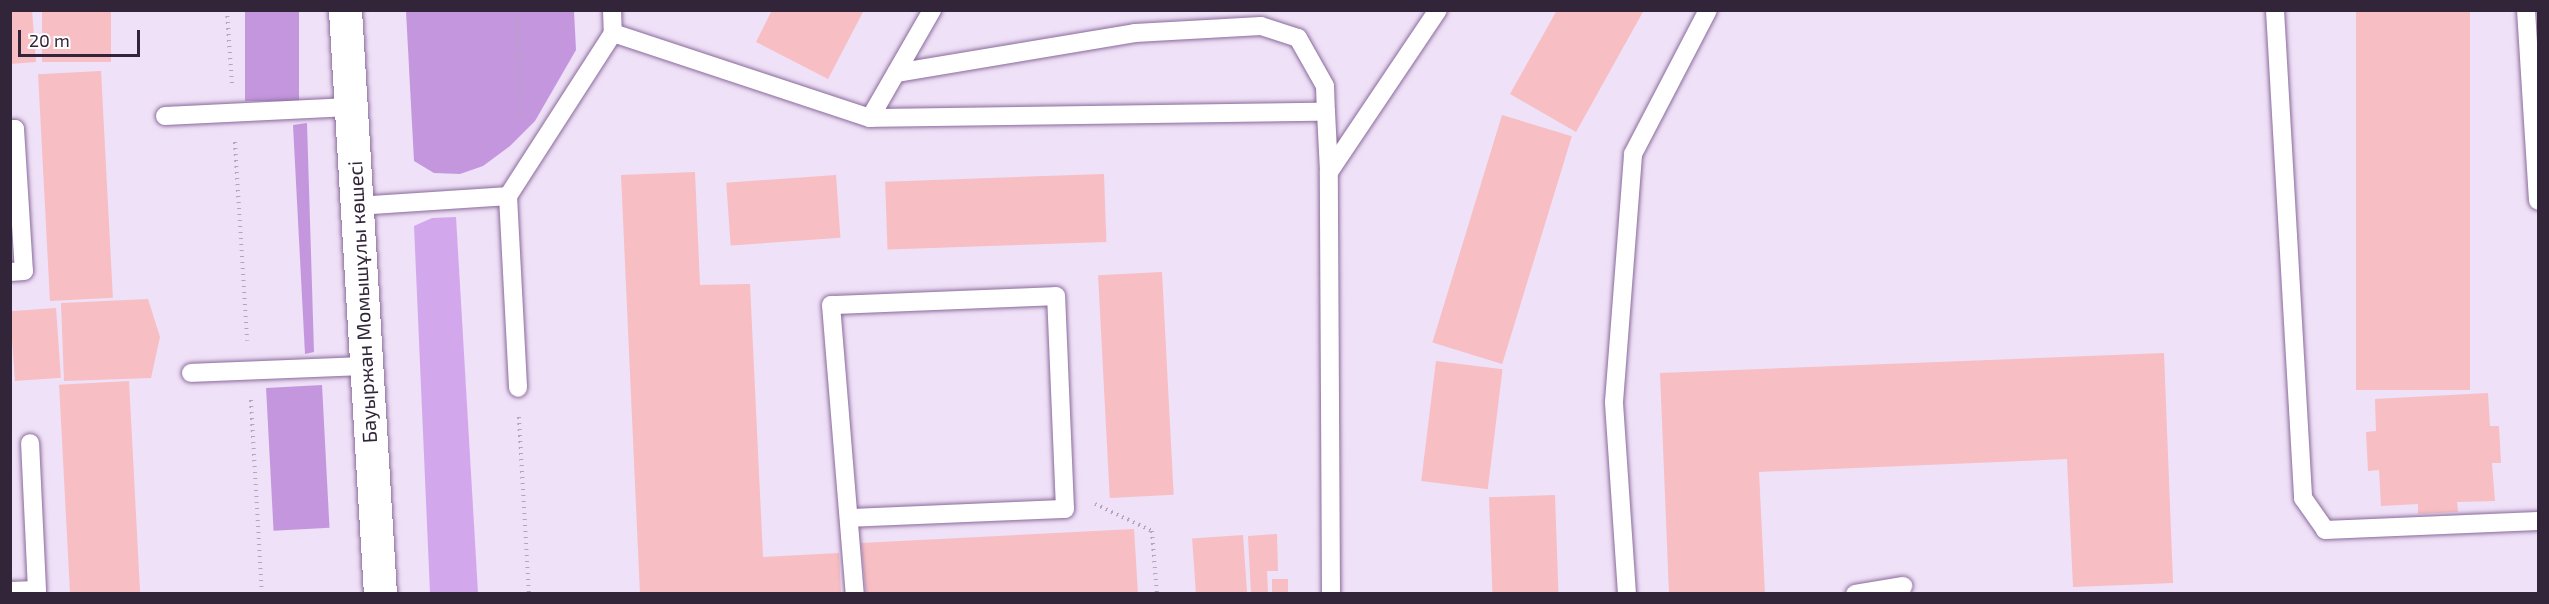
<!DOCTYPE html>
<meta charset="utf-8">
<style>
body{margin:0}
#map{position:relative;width:2549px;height:604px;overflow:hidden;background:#efe1f7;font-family:"Exo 2",sans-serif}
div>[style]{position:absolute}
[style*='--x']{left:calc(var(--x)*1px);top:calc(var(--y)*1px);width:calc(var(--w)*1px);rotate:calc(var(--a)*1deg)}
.green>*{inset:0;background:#d3a7ec}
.forest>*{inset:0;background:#c396dd;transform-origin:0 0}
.building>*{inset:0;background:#f7bec3;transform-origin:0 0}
.path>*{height:4px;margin-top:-2px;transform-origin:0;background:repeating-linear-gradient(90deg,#b3a5ba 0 1.5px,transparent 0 6px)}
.roads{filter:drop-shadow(0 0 2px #8a6a9c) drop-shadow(0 0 2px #8a6a9c)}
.service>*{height:18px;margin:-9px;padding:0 9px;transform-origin:9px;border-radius:9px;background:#fff}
.secondary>*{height:33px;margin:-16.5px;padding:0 16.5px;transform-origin:16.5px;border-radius:16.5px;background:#fff}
span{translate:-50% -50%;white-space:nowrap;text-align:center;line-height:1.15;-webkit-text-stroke:4.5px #fff;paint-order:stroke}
.street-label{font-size:20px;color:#322539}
.frame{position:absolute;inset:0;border:12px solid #322539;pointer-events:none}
.scale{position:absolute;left:18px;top:30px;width:122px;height:27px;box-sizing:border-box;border:3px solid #322539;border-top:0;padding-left:8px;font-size:18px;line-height:21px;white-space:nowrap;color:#322539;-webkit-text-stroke:4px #fff;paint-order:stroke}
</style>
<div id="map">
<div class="green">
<i style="clip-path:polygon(456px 217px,478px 593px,430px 593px,414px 226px,432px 218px)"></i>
</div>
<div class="forest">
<i style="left:245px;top:11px;width:54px;height:90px"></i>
<i style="clip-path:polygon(406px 11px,574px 11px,576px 50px,535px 121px,510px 146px,483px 166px,460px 174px,434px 173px,414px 161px)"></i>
<i style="clip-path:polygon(307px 123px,314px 352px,305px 354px,293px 125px)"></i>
<i style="left:322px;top:385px;width:143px;height:56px;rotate:87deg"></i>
</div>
<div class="building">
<i style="clip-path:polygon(10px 10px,32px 10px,36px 62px,10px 64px)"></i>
<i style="left:42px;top:10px;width:69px;height:52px"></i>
<i style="clip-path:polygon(772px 10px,864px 10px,828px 79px,756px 42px)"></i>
<i style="clip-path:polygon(1557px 10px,1644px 10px,1576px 132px,1510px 94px)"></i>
<i style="left:2356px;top:10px;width:114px;height:380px"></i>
<i style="left:101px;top:71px;width:227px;height:63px;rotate:87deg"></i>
<i style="left:1502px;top:115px;width:73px;height:238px;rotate:17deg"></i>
<i style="clip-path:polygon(695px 172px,700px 285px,750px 284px,763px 557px,839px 553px,841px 594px,640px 594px,621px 175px)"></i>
<i style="left:1104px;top:174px;width:68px;height:219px;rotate:88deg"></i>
<i style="left:836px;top:175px;width:63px;height:110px;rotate:86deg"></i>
<i style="left:1162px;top:272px;width:223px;height:64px;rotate:87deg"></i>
<i style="clip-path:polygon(148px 299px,160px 337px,151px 378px,64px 381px,61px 303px)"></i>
<i style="left:56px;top:308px;width:70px;height:46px;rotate:86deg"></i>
<i style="clip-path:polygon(2164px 353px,2173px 583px,2073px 587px,2067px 459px,1759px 472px,1765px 594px,1669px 594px,1660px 373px)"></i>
<i style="left:1436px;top:361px;width:67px;height:121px;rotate:7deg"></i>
<i style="left:129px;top:381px;width:213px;height:70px;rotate:87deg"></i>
<i style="clip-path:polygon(2488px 393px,2490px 426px,2499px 426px,2501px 463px,2492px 463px,2495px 501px,2457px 502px,2458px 512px,2418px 514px,2418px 504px,2381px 506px,2379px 470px,2368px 471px,2366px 432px,2376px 431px,2375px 399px)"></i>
<i style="left:1555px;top:495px;width:99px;height:66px;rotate:88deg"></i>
<i style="clip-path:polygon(1134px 529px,1138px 594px,866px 594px,861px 543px)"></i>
<i style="clip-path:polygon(1277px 534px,1278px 571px,1267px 571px,1268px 593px,1251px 593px,1248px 536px)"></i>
<i style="left:1243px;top:535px;width:59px;height:51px;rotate:86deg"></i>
<i style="left:1272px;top:579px;width:16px;height:14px"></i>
</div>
<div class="path">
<i style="--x:227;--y:10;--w:74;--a:86.1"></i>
<i style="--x:517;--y:10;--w:107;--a:87.9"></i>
<i style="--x:235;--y:142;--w:199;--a:86.5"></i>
<i style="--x:251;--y:400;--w:194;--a:86.8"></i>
<i style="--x:519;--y:417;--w:177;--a:86.8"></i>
<i style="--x:1095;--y:504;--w:63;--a:25.3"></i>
<i style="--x:1152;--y:531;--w:63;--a:85.5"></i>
</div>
<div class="roads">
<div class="service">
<i style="--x:612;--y:10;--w:23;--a:88"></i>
<i style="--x:613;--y:33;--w:271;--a:18.3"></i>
<i style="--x:870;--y:118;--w:456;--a:-0.8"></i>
<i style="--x:1326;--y:112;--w:60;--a:87.1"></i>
<i style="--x:2275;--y:10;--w:489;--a:86.7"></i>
<i style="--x:2303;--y:498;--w:39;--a:55"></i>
<i style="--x:2325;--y:530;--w:213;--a:-2.4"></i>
<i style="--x:2526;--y:10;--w:191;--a:86.4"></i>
<i style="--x:896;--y:73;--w:242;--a:-9.5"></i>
<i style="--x:1135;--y:33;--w:126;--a:-3.2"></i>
<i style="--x:1261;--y:26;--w:39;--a:18"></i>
<i style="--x:1298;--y:38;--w:55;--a:60.6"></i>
<i style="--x:1325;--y:86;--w:26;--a:88"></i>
<i style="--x:165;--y:116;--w:185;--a:-2.8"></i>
<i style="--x:870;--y:118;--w:125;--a:-60.1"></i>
<i style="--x:10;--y:129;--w:5;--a:0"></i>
<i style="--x:15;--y:129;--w:142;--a:86.4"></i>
<i style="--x:24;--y:271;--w:14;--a:176"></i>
<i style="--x:508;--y:196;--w:194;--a:-57.2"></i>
<i style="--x:358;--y:206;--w:150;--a:-3.8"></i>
<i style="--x:508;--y:196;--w:192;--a:87"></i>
<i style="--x:191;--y:373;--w:176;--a:-2.3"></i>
<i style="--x:849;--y:518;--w:216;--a:-2.4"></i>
<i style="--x:1065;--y:509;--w:213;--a:-92.4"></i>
<i style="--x:1056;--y:296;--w:225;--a:177.7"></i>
<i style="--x:831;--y:305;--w:290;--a:85.3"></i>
<i style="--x:10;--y:591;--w:27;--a:-2"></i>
<i style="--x:37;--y:590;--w:147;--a:-92.7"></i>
<i style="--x:1331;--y:594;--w:422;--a:-90.3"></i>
<i style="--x:1329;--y:172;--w:195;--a:-56.1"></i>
<i style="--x:1627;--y:594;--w:192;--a:-93.9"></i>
<i style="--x:1614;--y:402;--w:249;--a:-85.6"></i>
<i style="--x:1633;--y:154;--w:162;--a:-62.5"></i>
<i style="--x:1855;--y:594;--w:49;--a:-9.5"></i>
</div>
<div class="secondary">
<i style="--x:345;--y:10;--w:585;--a:86.57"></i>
</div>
</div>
<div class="street-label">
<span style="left:362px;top:302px;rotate:-93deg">Бауыржан Момышұлы көшесі</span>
</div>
<div class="frame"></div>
<div class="scale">20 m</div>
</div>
